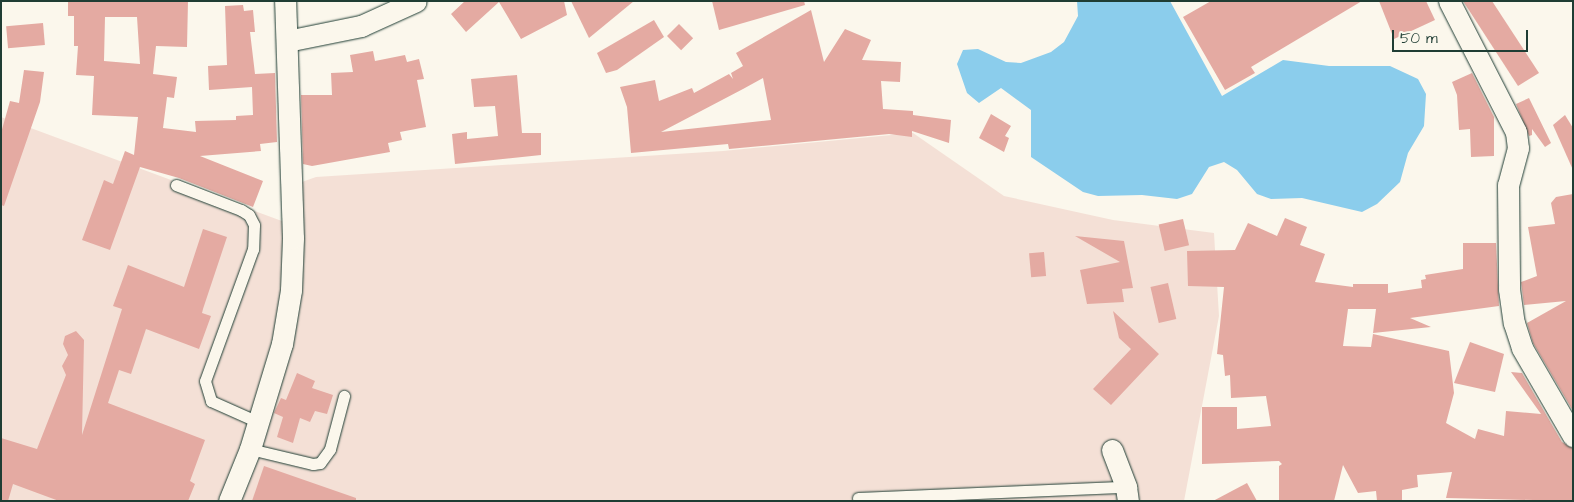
<!DOCTYPE html>
<style>
body{margin:0}
#map{position:relative;width:1574px;height:502px;overflow:hidden;background:#fbf7ec;font-family:"Architects Daughter",sans-serif}
div>[style]{position:absolute}
[style*='--x']{left:calc(var(--x)*1px);top:calc(var(--y)*1px);width:calc(var(--w)*1px);rotate:calc(var(--a)*1deg)}
.built>*{inset:0;background:#f4e0d6}
.water>*{inset:0;background:#8bcdec}
.building>*{inset:0;background:#e4aaa2;transform-origin:0 0}
.roads{filter:drop-shadow(0 0 1px #1f3d34) drop-shadow(0 0 1px #1f3d34)}
.lane>*{height:11px;margin:-5.5px;padding:0 5.5px;transform-origin:5.5px;border-radius:5.5px;background:#fbf7ec}
.street>*{height:21px;margin:-10.5px;padding:0 10.5px;transform-origin:10.5px;border-radius:10.5px;background:#fbf7ec}
span{translate:-50% -50%;white-space:nowrap;text-align:center;line-height:1.15;-webkit-text-stroke:4.5px #fbf7ec;paint-order:stroke}
.frame{position:absolute;inset:0;border:2px solid #1f3d34;pointer-events:none}
.scale{position:absolute;left:1392px;top:30px;width:136px;height:22px;box-sizing:border-box;border:2px solid #1f3d34;border-top:0;padding-left:6px;font-size:15px;line-height:18px;white-space:nowrap;color:#1f3d34;-webkit-text-stroke:4px #fbf7ec;paint-order:stroke}
</style>
<div id="map">
<div class="built">
<i style="clip-path:polygon(1px 117px,290px 224px,299px 183px,316px 177px,723px 151px,913px 133px,1004px 196px,1113px 220px,1214px 233px,1219px 316px,1184px 501px,1px 501px)"></i>
</div>
<div class="water">
<i style="clip-path:polygon(1077px 1px,1170px 1px,1222px 96px,1283px 60px,1329px 66px,1390px 66px,1418px 79px,1426px 94px,1424px 126px,1408px 153px,1400px 182px,1377px 204px,1362px 212px,1302px 198px,1271px 199px,1257px 194px,1237px 170px,1224px 162px,1209px 167px,1192px 194px,1177px 199px,1142px 195px,1098px 196px,1083px 192px,1031px 157px,1031px 110px,1001px 88px,979px 103px,967px 93px,957px 64px,963px 50px,978px 49px,1006px 62px,1021px 63px,1051px 52px,1064px 42px,1078px 16px)"></i>
</div>
<div class="building">
<i style="clip-path:polygon(evenodd,68px 1px,188px 1px,187px 47px,156px 46px,153px 74px,177px 77px,174px 98px,167px 97px,163px 128px,196px 132px,195px 121px,236px 120px,236px 116px,253px 115px,252px 87px,209px 90px,208px 66px,227px 65px,225px 6px,243px 5px,244px 11px,253px 10px,255px 32px,250px 32px,255px 74px,275px 73px,277px 142px,260px 144px,261px 151px,200px 156px,263px 181px,253px 207px,179px 178px,140px 167px,110px 250px,82px 240px,104px 180px,113px 184px,125px 151px,134px 155px,138px 117px,92px 115px,94px 76px,76px 75px,78px 46px,74px 46px,74px 16px,68px 16px,68px 1px,105px 17px,137px 17px,140px 64px,104px 61px,105px 17px)"></i>
<i style="clip-path:polygon(465px 1px,564px 1px,567px 15px,521px 39px,499px 2px,466px 32px,451px 14px)"></i>
<i style="clip-path:polygon(571px 1px,634px 1px,589px 38px)"></i>
<i style="clip-path:polygon(712px 1px,804px 1px,805px 5px,719px 30px)"></i>
<i style="clip-path:polygon(1211px 1px,1362px 1px,1251px 67px,1255px 73px,1225px 90px,1183px 17px)"></i>
<i style="clip-path:polygon(1379px 1px,1426px 1px,1435px 20px,1394px 39px)"></i>
<i style="clip-path:polygon(1463px 1px,1492px 1px,1539px 73px,1518px 86px)"></i>
<i style="clip-path:polygon(evenodd,811px 10px,824px 62px,845px 29px,871px 40px,862px 60px,901px 62px,900px 82px,881px 81px,883px 109px,913px 111px,913px 115px,951px 120px,949px 143px,912px 131px,912px 137px,889px 134px,729px 149px,728px 144px,631px 153px,627px 107px,620px 87px,655px 80px,659px 101px,692px 88px,694px 93px,729px 74px,733px 79px,731px 73px,743px 66px,736px 53px,811px 10px,763px 78px,771px 120px,661px 132px,743px 89px,763px 78px)"></i>
<i style="clip-path:polygon(654px 20px,664px 37px,617px 70px,606px 73px,597px 53px)"></i>
<i style="left:43px;top:23px;width:22px;height:37px;rotate:85deg"></i>
<i style="left:679px;top:24px;width:20px;height:17px;rotate:45deg"></i>
<i style="clip-path:polygon(373px 51px,375px 61px,405px 55px,407px 62px,419px 59px,424px 79px,417px 80px,426px 127px,400px 132px,402px 140px,388px 143px,390px 152px,312px 166px,303px 164px,301px 95px,332px 95px,331px 73px,353px 72px,350px 55px)"></i>
<i style="clip-path:polygon(24px 70px,44px 72px,40px 102px,4px 206px,1px 205px,1px 133px,10px 101px,19px 103px)"></i>
<i style="clip-path:polygon(1472px 73px,1494px 117px,1494px 156px,1471px 157px,1470px 129px,1459px 130px,1457px 95px,1452px 82px)"></i>
<i style="clip-path:polygon(517px 75px,522px 133px,541px 133px,541px 155px,455px 164px,452px 134px,467px 132px,467px 139px,498px 136px,495px 106px,474px 107px,471px 79px)"></i>
<i style="clip-path:polygon(1529px 98px,1551px 143px,1545px 147px,1532px 129px,1532px 135px,1529px 136px,1516px 104px)"></i>
<i style="clip-path:polygon(991px 114px,1011px 126px,1005px 136px,1009px 138px,1004px 152px,979px 138px)"></i>
<i style="clip-path:polygon(1565px 115px,1573px 128px,1573px 170px,1553px 125px)"></i>
<i style="clip-path:polygon(1573px 194px,1573px 411px,1533px 343px,1527px 323px,1566px 301px,1524px 305px,1521px 282px,1537px 276px,1528px 227px,1555px 224px,1551px 203px,1556px 197px)"></i>
<i style="clip-path:polygon(1285px 218px,1307px 227px,1300px 245px,1325px 254px,1315px 282px,1353px 287px,1353px 284px,1388px 284px,1388px 293px,1422px 288px,1421px 280px,1426px 279px,1425px 275px,1463px 269px,1463px 243px,1496px 243px,1499px 306px,1410px 318px,1431px 327px,1373px 333px,1376px 309px,1348px 309px,1343px 346px,1371px 347px,1373px 334px,1449px 351px,1454px 393px,1446px 423px,1475px 439px,1478px 429px,1504px 436px,1506px 411px,1541px 414px,1511px 372px,1522px 373px,1562px 442px,1573px 448px,1573px 501px,1446px 498px,1452px 472px,1417px 475px,1418px 487px,1402px 490px,1402px 501px,1377px 501px,1376px 491px,1358px 493px,1343px 465px,1334px 501px,1279px 501px,1279px 466px,1282px 464px,1279px 461px,1202px 464px,1202px 407px,1237px 407px,1237px 429px,1271px 426px,1266px 396px,1231px 398px,1230px 375px,1225px 376px,1223px 355px,1217px 354px,1224px 287px,1188px 286px,1187px 251px,1235px 250px,1248px 223px,1277px 236px)"></i>
<i style="left:1183px;top:219px;width:27px;height:25px;rotate:77deg"></i>
<i style="clip-path:polygon(203px 229px,227px 237px,203px 309px,202px 313px,211px 316px,199px 349px,146px 329px,131px 374px,119px 370px,108px 403px,205px 440px,190px 481px,195px 484px,188px 501px,59px 501px,13px 484px,8px 501px,1px 501px,1px 438px,37px 449px,66px 375px,62px 366px,68px 355px,63px 344px,65px 336px,76px 331px,84px 340px,82px 435px,122px 309px,113px 306px,128px 265px,184px 287px)"></i>
<i style="clip-path:polygon(1075px 236px,1124px 241px,1133px 288px,1122px 289px,1124px 302px,1087px 304px,1080px 270px,1120px 262px)"></i>
<i style="left:1044px;top:252px;width:24px;height:15px;rotate:85deg"></i>
<i style="left:1168px;top:283px;width:37px;height:18px;rotate:77deg"></i>
<i style="clip-path:polygon(1113px 311px,1159px 354px,1111px 405px,1093px 389px,1131px 349px,1119px 338px)"></i>
<i style="clip-path:polygon(1470px 342px,1504px 354px,1495px 392px,1454px 383px)"></i>
<i style="clip-path:polygon(297px 373px,315px 381px,312px 388px,333px 395px,327px 414px,315px 411px,310px 422px,300px 418px,293px 443px,277px 437px,283px 417px,274px 413px,281px 398px,286px 400px)"></i>
<i style="clip-path:polygon(264px 466px,356px 498px,356px 501px,252px 501px)"></i>
<i style="clip-path:polygon(1247px 483px,1257px 501px,1213px 501px)"></i>
</div>
<div class="roads">
<div class="lane">
<i style="--x:176;--y:185;--w:70;--a:21"></i>
<i style="--x:241;--y:210;--w:9;--a:32"></i>
<i style="--x:249;--y:215;--w:11;--a:63"></i>
<i style="--x:254;--y:225;--w:24;--a:92"></i>
<i style="--x:253;--y:249;--w:140;--a:110"></i>
<i style="--x:205;--y:381;--w:21;--a:73"></i>
<i style="--x:211;--y:401;--w:51;--a:24.1"></i>
<i style="--x:250;--y:449;--w:65;--a:13.4"></i>
<i style="--x:313;--y:464;--w:7;--a:-8"></i>
<i style="--x:320;--y:463;--w:17;--a:-54"></i>
<i style="--x:330;--y:449;--w:55;--a:-75.2"></i>
<i style="--x:858;--y:498;--w:268;--a:-2.4"></i>
</div>
<div class="street">
<i style="--x:1449;--y:1;--w:147;--a:62.9"></i>
<i style="--x:1516;--y:132;--w:16;--a:83"></i>
<i style="--x:1518;--y:148;--w:38;--a:105"></i>
<i style="--x:1508;--y:185;--w:104;--a:89.4"></i>
<i style="--x:1509;--y:289;--w:34;--a:82"></i>
<i style="--x:1514;--y:323;--w:26;--a:72"></i>
<i style="--x:1522;--y:348;--w:102;--a:59.9"></i>
<i style="--x:287;--y:41;--w:76;--a:-11.5"></i>
<i style="--x:361;--y:26;--w:60;--a:-24.4"></i>
<i style="--x:1112;--y:450;--w:40;--a:69"></i>
<i style="--x:1126;--y:487;--w:14;--a:82"></i>
<i style="--x:229;--y:501;--w:56;--a:-68"></i>
<i style="--x:250;--y:449;--w:110;--a:-73.1"></i>
<i style="--x:282;--y:344;--w:55;--a:-80.5"></i>
<i style="--x:291;--y:290;--w:52;--a:-87.8"></i>
<i style="--x:293;--y:238;--w:237;--a:-91.9"></i>
</div>
</div>
<div class="frame"></div>
<div class="scale">50 m</div>
</div>
